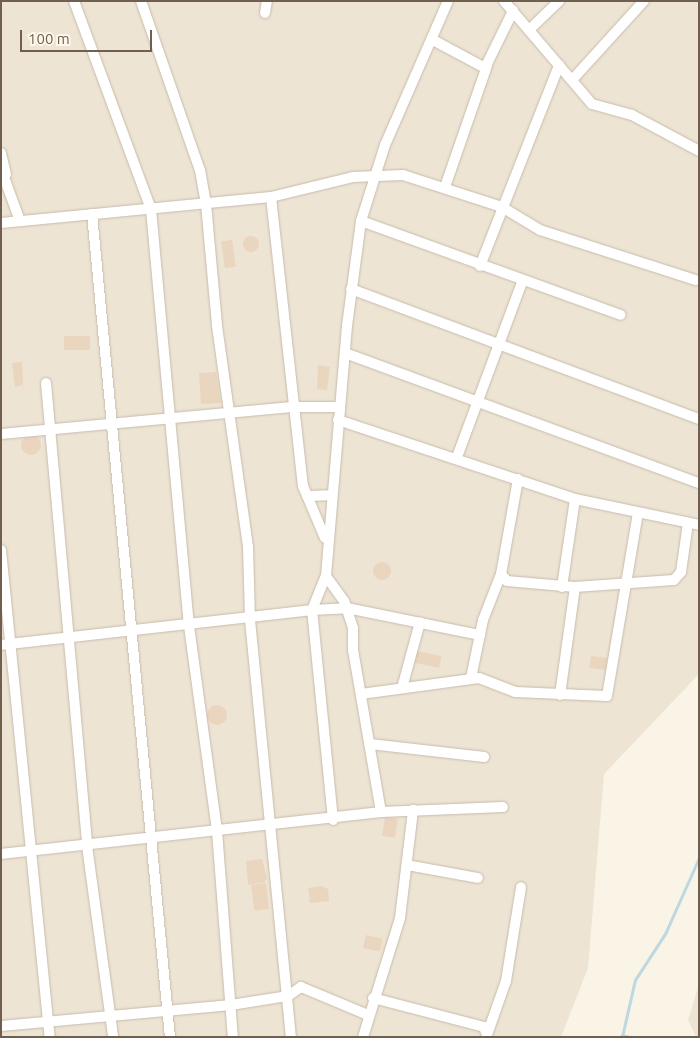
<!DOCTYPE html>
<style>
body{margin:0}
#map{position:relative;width:700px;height:1038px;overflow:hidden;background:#faf4e6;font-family:Ubuntu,sans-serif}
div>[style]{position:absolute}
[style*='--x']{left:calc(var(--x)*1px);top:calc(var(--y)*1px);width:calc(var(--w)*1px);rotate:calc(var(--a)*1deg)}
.residential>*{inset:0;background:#ede4d3}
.stream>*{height:2.5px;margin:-1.25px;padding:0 1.25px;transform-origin:1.25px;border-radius:1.25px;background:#bdd8e1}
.building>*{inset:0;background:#ead5bf;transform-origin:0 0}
.round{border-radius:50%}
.roads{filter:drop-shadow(0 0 1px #c7bbac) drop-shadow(0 0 1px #c7bbac)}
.minor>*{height:10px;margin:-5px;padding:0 5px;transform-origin:5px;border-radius:5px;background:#fff}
span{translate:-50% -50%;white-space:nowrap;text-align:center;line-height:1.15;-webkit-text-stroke:4.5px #fdf8ec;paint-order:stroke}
.frame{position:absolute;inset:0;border:2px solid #705e4e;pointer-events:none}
.scale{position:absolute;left:20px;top:30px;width:132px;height:22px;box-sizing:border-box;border:2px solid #705e4e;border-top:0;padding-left:6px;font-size:15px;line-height:18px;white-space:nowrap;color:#705e4e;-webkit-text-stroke:4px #fdf8ec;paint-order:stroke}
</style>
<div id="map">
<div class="residential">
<i style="clip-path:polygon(1px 1px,699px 1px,699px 674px,604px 774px,588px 968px,561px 1037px,1px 1037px)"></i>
<i style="clip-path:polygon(699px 984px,699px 1037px,696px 1037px,688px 1020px)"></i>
</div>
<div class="stream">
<i style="--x:622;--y:1035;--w:7;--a:16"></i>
<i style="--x:622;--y:1037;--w:58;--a:-77.2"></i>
<i style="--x:635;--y:980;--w:55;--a:-56.9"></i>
<i style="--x:665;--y:934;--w:83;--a:-65.9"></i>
</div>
<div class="building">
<i class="round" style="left:243px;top:236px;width:16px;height:16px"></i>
<i style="left:232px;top:240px;width:27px;height:11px;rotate:82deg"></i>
<i style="left:90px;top:336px;width:14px;height:26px;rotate:90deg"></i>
<i style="clip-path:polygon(22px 362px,23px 385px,15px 387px,12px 363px)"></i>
<i style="clip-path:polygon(318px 365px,330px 367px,327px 390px,317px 389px)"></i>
<i style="clip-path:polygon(216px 372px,221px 403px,201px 404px,199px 373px)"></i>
<i class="round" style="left:21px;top:435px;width:20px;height:20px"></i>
<i class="round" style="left:373px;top:562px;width:18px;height:18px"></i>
<i style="left:417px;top:651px;width:25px;height:12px;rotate:12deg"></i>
<i style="left:591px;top:656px;width:16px;height:12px;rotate:7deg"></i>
<i class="round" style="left:207px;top:705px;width:20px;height:20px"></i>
<i style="left:385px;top:817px;width:13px;height:19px;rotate:9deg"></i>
<i style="clip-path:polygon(262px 859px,267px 878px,264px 882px,248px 885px,246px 861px)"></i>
<i style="left:266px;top:883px;width:26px;height:15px;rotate:83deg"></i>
<i style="clip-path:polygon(321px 886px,328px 889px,329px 901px,310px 903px,308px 888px)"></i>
<i style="left:366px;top:935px;width:17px;height:13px;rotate:13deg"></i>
</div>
<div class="roads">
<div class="minor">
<i style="--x:74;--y:1;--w:222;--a:69.7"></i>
<i style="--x:151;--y:209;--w:419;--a:84.8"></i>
<i style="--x:189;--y:626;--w:207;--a:82.2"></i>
<i style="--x:217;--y:831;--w:207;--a:85.6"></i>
<i style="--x:141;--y:1;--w:179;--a:70.8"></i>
<i style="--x:200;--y:170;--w:35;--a:80"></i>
<i style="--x:206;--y:204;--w:122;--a:84.8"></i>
<i style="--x:217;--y:326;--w:223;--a:82"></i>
<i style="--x:248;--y:547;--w:73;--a:88.4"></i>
<i style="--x:250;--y:620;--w:419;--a:84.4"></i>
<i style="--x:504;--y:1;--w:135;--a:49.5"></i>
<i style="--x:592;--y:104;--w:41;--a:15.4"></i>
<i style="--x:632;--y:115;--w:76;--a:28.2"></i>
<i style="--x:265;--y:13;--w:12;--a:-81"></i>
<i style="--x:529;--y:30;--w:42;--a:-44"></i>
<i style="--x:433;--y:40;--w:59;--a:28.3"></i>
<i style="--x:485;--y:68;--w:64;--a:-63.8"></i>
<i style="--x:572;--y:80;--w:107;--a:-47.7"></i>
<i style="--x:1;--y:153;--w:22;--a:77"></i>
<i style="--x:1;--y:169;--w:55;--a:69.9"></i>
<i style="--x:445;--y:187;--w:128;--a:-70.9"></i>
<i style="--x:271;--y:197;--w:291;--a:83.7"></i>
<i style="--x:303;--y:486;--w:56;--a:67.1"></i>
<i style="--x:92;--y:214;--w:827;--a:84.59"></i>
<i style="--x:361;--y:221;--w:276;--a:19.9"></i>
<i style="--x:1;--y:223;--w:271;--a:-5.5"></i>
<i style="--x:271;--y:197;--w:84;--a:-13.7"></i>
<i style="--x:353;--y:177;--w:50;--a:-2.3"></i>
<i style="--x:403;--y:175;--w:104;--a:17.9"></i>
<i style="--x:502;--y:207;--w:44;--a:31.2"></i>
<i style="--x:540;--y:230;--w:164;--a:17.8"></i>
<i style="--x:480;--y:266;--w:216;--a:-68.5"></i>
<i style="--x:351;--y:289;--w:371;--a:20.5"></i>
<i style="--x:345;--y:353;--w:377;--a:20.2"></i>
<i style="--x:46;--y:383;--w:465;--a:84.9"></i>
<i style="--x:87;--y:846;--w:193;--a:82.2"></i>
<i style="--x:338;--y:420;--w:250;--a:18.4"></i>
<i style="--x:575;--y:499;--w:127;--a:11.8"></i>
<i style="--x:1;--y:434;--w:292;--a:-5.3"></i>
<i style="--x:292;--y:407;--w:48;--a:0"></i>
<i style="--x:457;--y:457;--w:187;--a:-69.6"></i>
<i style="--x:518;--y:479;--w:97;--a:100.1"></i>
<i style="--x:501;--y:574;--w:9;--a:49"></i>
<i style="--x:507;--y:581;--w:68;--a:5"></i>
<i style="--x:575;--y:587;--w:99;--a:-4"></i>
<i style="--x:674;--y:580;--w:11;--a:-49"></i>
<i style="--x:681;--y:572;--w:49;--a:-81.9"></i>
<i style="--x:307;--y:496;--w:23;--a:-2"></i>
<i style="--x:1;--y:550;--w:489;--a:84.3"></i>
<i style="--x:562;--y:587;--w:89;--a:-81.6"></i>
<i style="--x:1;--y:645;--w:313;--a:-6.4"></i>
<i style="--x:312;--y:610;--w:37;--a:-68"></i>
<i style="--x:326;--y:576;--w:251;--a:-85.2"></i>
<i style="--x:347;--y:326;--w:106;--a:-82.4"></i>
<i style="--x:361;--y:221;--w:80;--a:-72.5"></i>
<i style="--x:385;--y:145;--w:157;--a:-66.4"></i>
<i style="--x:471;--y:678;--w:59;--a:-78.3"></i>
<i style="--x:483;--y:620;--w:49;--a:-68.6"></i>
<i style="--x:402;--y:688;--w:68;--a:-74.7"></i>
<i style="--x:361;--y:694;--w:119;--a:-7.7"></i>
<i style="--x:479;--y:678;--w:39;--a:21"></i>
<i style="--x:515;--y:692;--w:92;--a:2.5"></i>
<i style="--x:607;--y:696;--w:186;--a:-80.4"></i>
<i style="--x:560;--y:695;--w:109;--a:-82.1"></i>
<i style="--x:370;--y:744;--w:115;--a:6.5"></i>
<i style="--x:381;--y:812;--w:122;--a:-2.3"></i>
<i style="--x:333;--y:820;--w:211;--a:-95.7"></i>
<i style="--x:312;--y:610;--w:35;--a:-3"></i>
<i style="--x:347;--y:608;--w:136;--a:11.5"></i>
<i style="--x:1;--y:854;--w:382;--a:-6.3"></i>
<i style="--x:381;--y:812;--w:164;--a:-99.8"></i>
<i style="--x:353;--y:650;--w:22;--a:-90"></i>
<i style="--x:353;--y:628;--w:28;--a:-108"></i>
<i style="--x:344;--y:601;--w:31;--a:-126"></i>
<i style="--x:407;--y:865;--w:72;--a:10.4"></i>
<i style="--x:373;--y:998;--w:115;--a:14.6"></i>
<i style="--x:484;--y:1027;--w:9;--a:69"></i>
<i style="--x:1;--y:1026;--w:231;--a:-5.2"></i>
<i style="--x:231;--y:1005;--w:58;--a:-9"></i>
<i style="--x:288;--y:996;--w:16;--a:-35"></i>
<i style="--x:301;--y:987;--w:73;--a:22.7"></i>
<i style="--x:488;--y:1032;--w:54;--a:-70.6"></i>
<i style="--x:506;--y:981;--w:95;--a:-80.9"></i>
<i style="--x:363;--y:1037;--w:125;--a:-72.7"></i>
<i style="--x:400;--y:918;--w:109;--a:-83.1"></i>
</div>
</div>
<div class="frame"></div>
<div class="scale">100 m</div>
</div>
